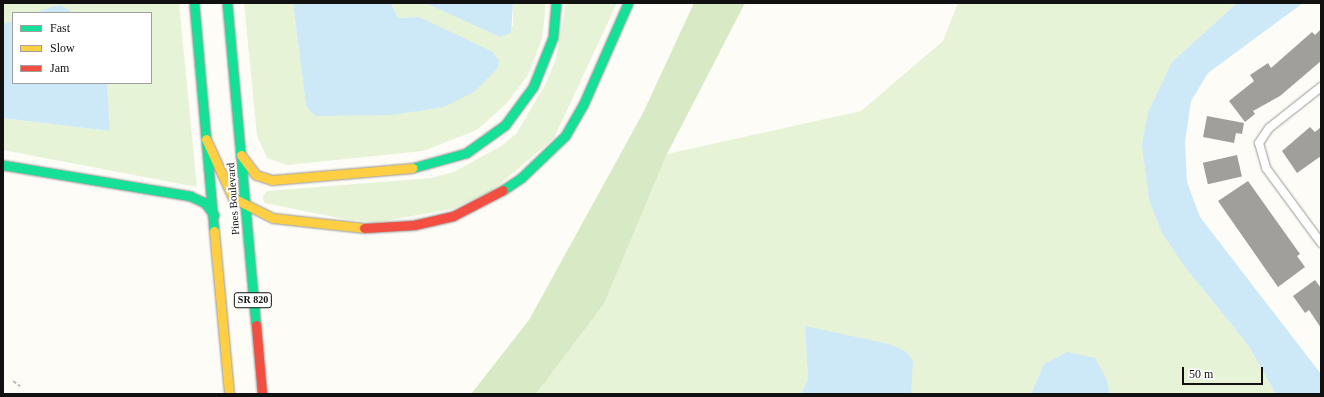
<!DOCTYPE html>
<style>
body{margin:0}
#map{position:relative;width:1324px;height:397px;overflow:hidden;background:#fdfcf7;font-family:Georgia,serif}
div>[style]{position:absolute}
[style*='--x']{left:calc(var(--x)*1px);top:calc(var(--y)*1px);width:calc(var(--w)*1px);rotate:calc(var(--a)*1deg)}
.green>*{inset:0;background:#e7f3d7}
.forest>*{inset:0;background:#d8eac5}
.water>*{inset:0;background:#cde8f7}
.building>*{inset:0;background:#a19f9c;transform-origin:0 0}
.path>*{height:2px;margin-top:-1px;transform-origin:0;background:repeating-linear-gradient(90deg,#b9b9b8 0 4px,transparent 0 6px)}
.roads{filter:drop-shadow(0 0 1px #979795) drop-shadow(0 0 1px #979795)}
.street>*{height:8px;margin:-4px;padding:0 4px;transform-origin:4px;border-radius:4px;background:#fffffe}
.fast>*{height:9px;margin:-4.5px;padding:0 4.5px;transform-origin:4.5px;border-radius:4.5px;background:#16e098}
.slow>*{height:9px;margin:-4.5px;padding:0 4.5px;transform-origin:4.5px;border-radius:4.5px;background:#ffcf43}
.jam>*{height:9px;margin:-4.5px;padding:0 4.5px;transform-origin:4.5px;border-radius:4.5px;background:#f24e42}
span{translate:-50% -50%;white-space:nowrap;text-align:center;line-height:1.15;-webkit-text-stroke:4px #fff;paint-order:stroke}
.shield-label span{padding:1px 3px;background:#fff;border:1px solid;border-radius:3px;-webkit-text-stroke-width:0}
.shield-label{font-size:10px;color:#111;font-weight:700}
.street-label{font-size:11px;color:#111}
.frame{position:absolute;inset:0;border:4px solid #111;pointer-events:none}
.legend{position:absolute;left:12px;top:12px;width:140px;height:72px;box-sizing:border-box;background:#fff;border:1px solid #a0a0a0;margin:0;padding:5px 7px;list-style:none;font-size:12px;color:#111}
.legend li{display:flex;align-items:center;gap:8px;height:20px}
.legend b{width:20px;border:1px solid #a0a0a0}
.scale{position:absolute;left:1182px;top:367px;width:81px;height:18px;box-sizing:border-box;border:2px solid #111;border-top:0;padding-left:5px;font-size:12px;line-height:14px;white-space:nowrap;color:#111;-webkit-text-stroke:3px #fff;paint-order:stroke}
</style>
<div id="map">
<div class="green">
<i style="clip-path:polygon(3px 3px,179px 3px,197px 187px,3px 150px,3px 118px,110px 131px,107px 83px,151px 83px,151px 13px,74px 13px,61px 5px,35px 13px,13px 13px,13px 21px,3px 24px)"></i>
<i style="clip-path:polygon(244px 3px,293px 3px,306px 106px,419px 17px,398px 18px,391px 3px,425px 3px,500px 37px,513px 26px,513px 3px,545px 3px,545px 13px,542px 39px,528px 75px,507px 103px,477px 130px,423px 151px,287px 165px,267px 158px,257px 136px)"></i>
<i style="clip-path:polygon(566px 3px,617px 3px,554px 138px,492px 191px,452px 209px,378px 222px,349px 220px,264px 203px,263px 196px,267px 191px,431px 178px,454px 172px,501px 146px,516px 134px,545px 85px,556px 59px)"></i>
<i style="clip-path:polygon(958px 3px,1237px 3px,1172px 62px,1148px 112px,1146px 174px,1149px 200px,1185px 267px,1248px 345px,1276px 394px,1110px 394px,1107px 380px,1044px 364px,1031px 394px,911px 394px,905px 351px,889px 344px,805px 327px,808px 379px,801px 394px,536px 394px,604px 304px,667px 154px,861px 111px,943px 41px)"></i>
</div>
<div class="forest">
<i style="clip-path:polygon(694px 3px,745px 3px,667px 154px,604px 304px,536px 394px,471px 394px,529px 320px,643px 113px)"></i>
</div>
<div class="water">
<i style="clip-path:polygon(293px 3px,391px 3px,398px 18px,419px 17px,493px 52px,499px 61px,498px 68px,474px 92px,444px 107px,391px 115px,315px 116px,306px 106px)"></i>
<i style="clip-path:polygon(425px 3px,513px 3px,511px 33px,500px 37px)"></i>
<i style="clip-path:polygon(1237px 3px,1303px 3px,1208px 73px,1191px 101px,1185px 142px,1187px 182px,1200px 217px,1321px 374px,1321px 394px,1276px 394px,1248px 345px,1185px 267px,1162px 233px,1149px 200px,1142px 145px,1148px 112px,1172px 62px)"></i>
<i style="clip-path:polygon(61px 5px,74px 13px,35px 13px,51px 7px)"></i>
<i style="clip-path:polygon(13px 21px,13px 83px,107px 83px,110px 131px,3px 118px,3px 24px)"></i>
<i style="clip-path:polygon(805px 326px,889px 344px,905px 351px,913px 360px,911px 394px,801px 394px,808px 379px)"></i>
<i style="clip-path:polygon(1067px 352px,1095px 358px,1107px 380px,1110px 394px,1031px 394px,1044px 364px)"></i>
</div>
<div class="building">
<i style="clip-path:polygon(1321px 29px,1321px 61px,1280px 96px,1253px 111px,1255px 114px,1245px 122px,1229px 101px,1254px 81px,1250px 75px,1268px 63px,1271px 68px,1312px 32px,1315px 35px)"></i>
<i style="clip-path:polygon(1207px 116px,1244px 123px,1242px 134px,1236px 133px,1234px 143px,1203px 137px)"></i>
<i style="clip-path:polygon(1310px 127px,1315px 132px,1321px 127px,1321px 156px,1297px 173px,1282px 151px)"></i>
<i style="left:1237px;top:155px;width:22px;height:35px;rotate:77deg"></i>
<i style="clip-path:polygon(1248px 181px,1300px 254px,1297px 256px,1305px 267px,1278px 287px,1218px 201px)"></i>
<i style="clip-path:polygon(1315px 280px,1321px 288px,1321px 328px,1309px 310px,1305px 313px,1293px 296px)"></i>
</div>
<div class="path">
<i style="--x:13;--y:381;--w:9;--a:36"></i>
</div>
<div class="roads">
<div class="street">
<i style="--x:1321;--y:87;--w:66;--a:141.7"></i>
<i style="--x:1269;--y:128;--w:18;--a:124"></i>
<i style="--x:1259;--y:143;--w:26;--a:74"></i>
<i style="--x:1266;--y:168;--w:93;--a:53.7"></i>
</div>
<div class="fast">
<i style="--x:194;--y:3;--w:229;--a:85"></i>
<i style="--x:227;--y:3;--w:323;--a:84.9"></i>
<i style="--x:3;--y:165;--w:190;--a:9.4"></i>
<i style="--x:190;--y:196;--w:17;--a:25"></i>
<i style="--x:205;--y:203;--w:15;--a:53"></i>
<i style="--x:412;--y:168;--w:56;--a:-15.5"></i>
<i style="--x:466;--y:153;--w:48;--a:-35.7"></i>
<i style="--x:505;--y:125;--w:47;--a:-53.6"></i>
<i style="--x:533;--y:87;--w:54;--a:-68.2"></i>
<i style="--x:553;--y:37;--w:34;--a:-85"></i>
<i style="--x:503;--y:190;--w:22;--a:-34"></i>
<i style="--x:521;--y:178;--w:61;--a:-43.7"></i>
<i style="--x:565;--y:136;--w:36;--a:-60"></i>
<i style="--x:583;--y:105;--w:111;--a:-66.2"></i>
</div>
<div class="slow">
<i style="--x:206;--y:139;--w:65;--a:65.4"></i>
<i style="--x:233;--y:198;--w:45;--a:26.6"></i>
<i style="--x:273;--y:218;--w:92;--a:6.3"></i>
<i style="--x:241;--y:155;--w:25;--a:53"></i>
<i style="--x:256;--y:175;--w:17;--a:17"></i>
<i style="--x:272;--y:180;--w:141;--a:-4.9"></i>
<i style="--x:214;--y:231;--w:164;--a:84.7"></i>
</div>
<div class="jam">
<i style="--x:364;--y:228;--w:50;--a:-3.4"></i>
<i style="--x:414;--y:225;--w:40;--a:-13"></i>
<i style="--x:453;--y:216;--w:56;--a:-27.5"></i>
<i style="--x:256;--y:325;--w:69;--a:85"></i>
</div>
</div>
<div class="shield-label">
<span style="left:253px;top:300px">SR 820</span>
</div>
<div class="street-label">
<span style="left:233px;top:199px;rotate:-94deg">Pines Boulevard</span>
</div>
<div class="frame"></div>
<ul class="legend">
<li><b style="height:5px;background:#16e098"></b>Fast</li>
<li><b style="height:5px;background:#ffcf43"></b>Slow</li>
<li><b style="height:5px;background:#f24e42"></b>Jam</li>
</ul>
<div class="scale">50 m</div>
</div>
